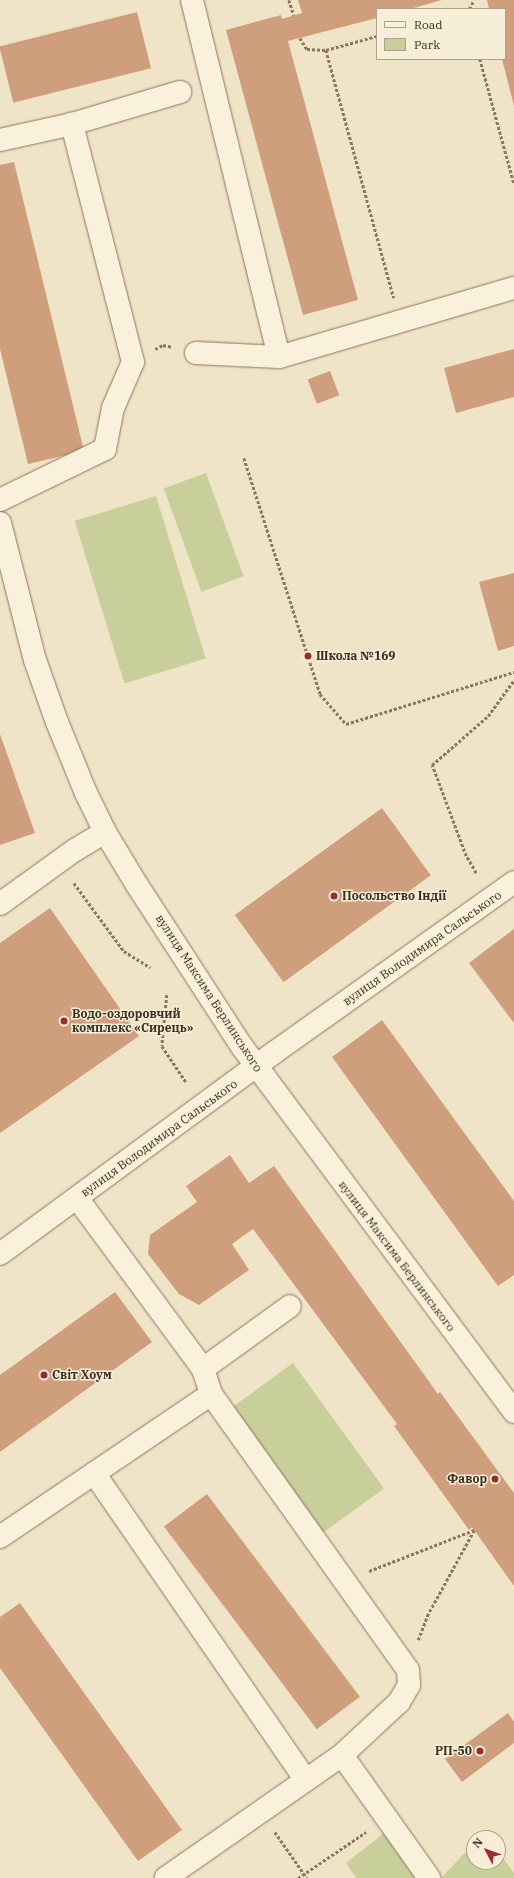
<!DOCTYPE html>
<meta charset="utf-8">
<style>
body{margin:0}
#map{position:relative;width:514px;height:1878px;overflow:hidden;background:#f0e4c8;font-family:"IBM Plex Serif",serif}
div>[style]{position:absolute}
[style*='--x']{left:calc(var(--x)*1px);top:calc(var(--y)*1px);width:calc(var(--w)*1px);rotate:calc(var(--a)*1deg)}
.green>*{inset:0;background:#c9cf9b;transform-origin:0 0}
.building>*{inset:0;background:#cf9f7d;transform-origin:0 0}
.path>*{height:2.5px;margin-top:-1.25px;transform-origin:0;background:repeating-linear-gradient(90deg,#8d765c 0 3px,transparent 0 5px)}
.roads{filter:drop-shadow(0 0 1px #8d765c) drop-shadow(0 0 1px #8d765c)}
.minor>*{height:22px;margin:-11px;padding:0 11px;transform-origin:11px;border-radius:11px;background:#faf1dc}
.dots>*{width:11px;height:11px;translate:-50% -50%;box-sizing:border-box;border:2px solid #f7eed8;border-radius:50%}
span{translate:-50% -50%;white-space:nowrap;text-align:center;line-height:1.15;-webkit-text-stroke:3px #f7eed8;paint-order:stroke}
.poi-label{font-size:12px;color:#3d2e20;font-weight:700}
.left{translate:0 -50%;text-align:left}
.right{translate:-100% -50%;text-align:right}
.street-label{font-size:12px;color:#3d2e20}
.legend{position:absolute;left:376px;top:8px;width:130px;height:52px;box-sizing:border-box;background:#f7eed8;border:1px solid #ada18e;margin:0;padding:5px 7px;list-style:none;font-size:12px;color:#3d2e20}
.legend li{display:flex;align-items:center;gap:8px;height:20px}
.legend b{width:20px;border:1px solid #ada18e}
.north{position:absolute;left:466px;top:1830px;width:40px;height:40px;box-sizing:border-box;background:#f7eed8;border:1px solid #ada18e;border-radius:50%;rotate:311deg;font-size:11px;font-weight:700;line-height:16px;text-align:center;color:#3d2e20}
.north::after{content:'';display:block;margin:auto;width:14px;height:18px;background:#9e2a2b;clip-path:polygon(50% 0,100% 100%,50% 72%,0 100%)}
</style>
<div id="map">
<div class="green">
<i style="left:206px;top:473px;width:110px;height:45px;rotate:70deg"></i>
<i style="left:156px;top:496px;width:170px;height:85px;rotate:73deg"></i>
<i style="left:293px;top:1363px;width:155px;height:79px;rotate:54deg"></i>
<i style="clip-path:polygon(384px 1833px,415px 1878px,356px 1878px,346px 1863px)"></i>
<i style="clip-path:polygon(474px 1843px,474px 1862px,498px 1862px,498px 1851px,514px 1873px,514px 1878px,441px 1878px)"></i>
</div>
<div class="building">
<i style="clip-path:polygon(298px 0,442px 0,410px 9px,377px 9px,377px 18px,288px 41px,358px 300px,303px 315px,226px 30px,281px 15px,282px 19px,302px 13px)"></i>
<i style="clip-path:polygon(487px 0,514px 0,514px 106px,502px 59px,505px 59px,505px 9px,489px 9px)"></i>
<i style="left:137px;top:12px;width:58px;height:142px;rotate:76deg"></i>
<i style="clip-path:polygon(14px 162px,84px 451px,28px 464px,0 349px,0 165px)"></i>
<i style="clip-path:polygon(514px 349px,514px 397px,456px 413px,444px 368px)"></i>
<i style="left:330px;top:371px;width:26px;height:24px;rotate:69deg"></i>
<i style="clip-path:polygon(514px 573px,514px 646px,498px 651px,479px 582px)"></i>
<i style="clip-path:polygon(0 734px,35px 833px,0 845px)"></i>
<i style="left:382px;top:808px;width:83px;height:182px;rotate:54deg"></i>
<i style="clip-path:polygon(50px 908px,139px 1036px,0 1133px,0 943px)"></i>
<i style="clip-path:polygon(514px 929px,514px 1023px,469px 963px)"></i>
<i style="clip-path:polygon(382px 1020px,514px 1201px,514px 1275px,498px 1286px,332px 1057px)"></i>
<i style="clip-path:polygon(230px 1155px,249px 1183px,274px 1166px,438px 1394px,440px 1392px,514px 1493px,514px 1586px,472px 1527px,469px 1530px,394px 1426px,397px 1424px,253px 1229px,232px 1244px,249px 1270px,199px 1305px,179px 1294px,148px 1254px,150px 1235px,197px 1202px,186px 1186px)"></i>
<i style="clip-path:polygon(115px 1292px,152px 1342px,0 1452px,0 1375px)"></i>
<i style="left:207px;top:1494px;width:254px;height:54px;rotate:53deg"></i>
<i style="clip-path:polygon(20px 1603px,182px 1830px,138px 1861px,0 1668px,0 1617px)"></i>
<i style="clip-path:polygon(508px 1713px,514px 1722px,514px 1743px,462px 1782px,445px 1759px)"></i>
</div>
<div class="path">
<i style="--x:289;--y:0;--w:16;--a:72"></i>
<i style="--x:469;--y:9;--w:10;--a:-61"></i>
<i style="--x:300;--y:38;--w:13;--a:58"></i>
<i style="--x:307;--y:49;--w:19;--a:3"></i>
<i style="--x:326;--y:50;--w:53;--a:-15.4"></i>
<i style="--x:326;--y:50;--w:257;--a:74.7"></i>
<i style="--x:480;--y:59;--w:129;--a:74.7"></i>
<i style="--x:155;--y:349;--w:9;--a:-27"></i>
<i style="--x:163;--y:345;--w:10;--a:11"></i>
<i style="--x:244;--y:458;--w:248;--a:72.1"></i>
<i style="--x:320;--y:694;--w:40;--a:49"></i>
<i style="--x:346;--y:724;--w:176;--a:-17.2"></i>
<i style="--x:476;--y:873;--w:20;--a:-120"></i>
<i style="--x:466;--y:856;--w:97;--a:-110.5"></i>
<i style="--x:432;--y:765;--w:74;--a:-41.2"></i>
<i style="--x:488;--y:716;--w:44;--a:-54.2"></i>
<i style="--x:74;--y:883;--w:84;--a:53.7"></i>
<i style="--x:124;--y:951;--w:31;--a:32"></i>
<i style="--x:167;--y:995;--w:51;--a:95.6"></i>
<i style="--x:162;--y:1046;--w:43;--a:56.3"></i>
<i style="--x:369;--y:1571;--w:113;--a:-21.3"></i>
<i style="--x:418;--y:1640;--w:26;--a:-69"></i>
<i style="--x:427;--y:1616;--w:98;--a:-61.3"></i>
<i style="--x:275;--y:1832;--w:56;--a:55.2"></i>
<i style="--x:298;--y:1878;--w:82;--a:-34.1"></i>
</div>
<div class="roads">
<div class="minor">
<i style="--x:192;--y:0;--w:367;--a:76.3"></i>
<i style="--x:0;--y:140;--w:74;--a:-12.5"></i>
<i style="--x:72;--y:124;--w:113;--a:-16.5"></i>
<i style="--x:196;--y:353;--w:83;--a:2.8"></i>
<i style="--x:279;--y:357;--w:245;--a:-16.4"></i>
<i style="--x:0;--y:500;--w:117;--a:-25.9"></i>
<i style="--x:105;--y:449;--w:42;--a:-79"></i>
<i style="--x:113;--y:408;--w:50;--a:-66.5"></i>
<i style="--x:133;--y:362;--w:246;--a:-104.4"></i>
<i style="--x:0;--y:523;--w:141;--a:75.7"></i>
<i style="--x:35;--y:660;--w:66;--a:70.5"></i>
<i style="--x:57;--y:722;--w:77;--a:67.8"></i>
<i style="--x:86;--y:793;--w:43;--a:64"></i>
<i style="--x:105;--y:832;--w:62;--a:58.9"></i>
<i style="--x:137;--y:885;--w:194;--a:57"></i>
<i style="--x:243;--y:1048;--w:454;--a:53.3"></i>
<i style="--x:0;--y:904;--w:92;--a:-35.8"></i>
<i style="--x:75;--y:850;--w:35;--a:-31"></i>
<i style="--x:77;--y:1198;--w:212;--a:53.6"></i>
<i style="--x:203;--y:1369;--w:26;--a:72"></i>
<i style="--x:211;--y:1394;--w:339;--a:54.5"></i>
<i style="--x:408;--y:1670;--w:15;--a:86"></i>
<i style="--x:409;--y:1685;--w:20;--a:120"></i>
<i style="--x:399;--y:1702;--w:78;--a:137.1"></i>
<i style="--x:342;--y:1755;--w:215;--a:145.1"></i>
<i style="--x:0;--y:1254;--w:341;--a:-36.3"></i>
<i style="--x:275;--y:1052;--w:293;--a:-35.4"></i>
<i style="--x:203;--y:1369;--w:107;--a:-35.9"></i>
<i style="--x:94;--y:1473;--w:373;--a:55.4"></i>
<i style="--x:0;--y:1537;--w:255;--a:-34.1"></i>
<i style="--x:342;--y:1755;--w:151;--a:54.7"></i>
</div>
</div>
<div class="dots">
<i style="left:308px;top:656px;background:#9e2a2b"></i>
<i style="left:334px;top:896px;background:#9e2a2b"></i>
<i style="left:64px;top:1021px;background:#9e2a2b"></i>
<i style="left:44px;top:1375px;background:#9e2a2b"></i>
<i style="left:495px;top:1479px;background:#9e2a2b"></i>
<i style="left:480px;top:1751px;background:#9e2a2b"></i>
</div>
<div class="poi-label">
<span class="left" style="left:316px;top:656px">Школа №169</span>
<span class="left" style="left:342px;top:896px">Посольство Індії</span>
<span class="left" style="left:72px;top:1021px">Водо-оздоровчий<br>комплекс «Сирець»</span>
<span class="left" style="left:52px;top:1375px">Світ Хоум</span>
<span class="right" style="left:487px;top:1479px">Фавор</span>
<span class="right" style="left:472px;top:1751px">РП-50</span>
</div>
<div class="street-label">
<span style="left:422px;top:948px;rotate:-35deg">вулиця Володимира Сальського</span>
<span style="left:209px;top:993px;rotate:57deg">вулиця Максима Берлинського</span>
<span style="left:159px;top:1138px;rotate:-36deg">вулиця Володимира Сальського</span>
<span style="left:397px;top:1256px;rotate:53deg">вулиця Максима Берлинського</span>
</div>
<ul class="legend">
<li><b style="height:5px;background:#faf1dc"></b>Road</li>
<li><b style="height:11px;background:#c9cf9b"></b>Park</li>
</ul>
<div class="north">N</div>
</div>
